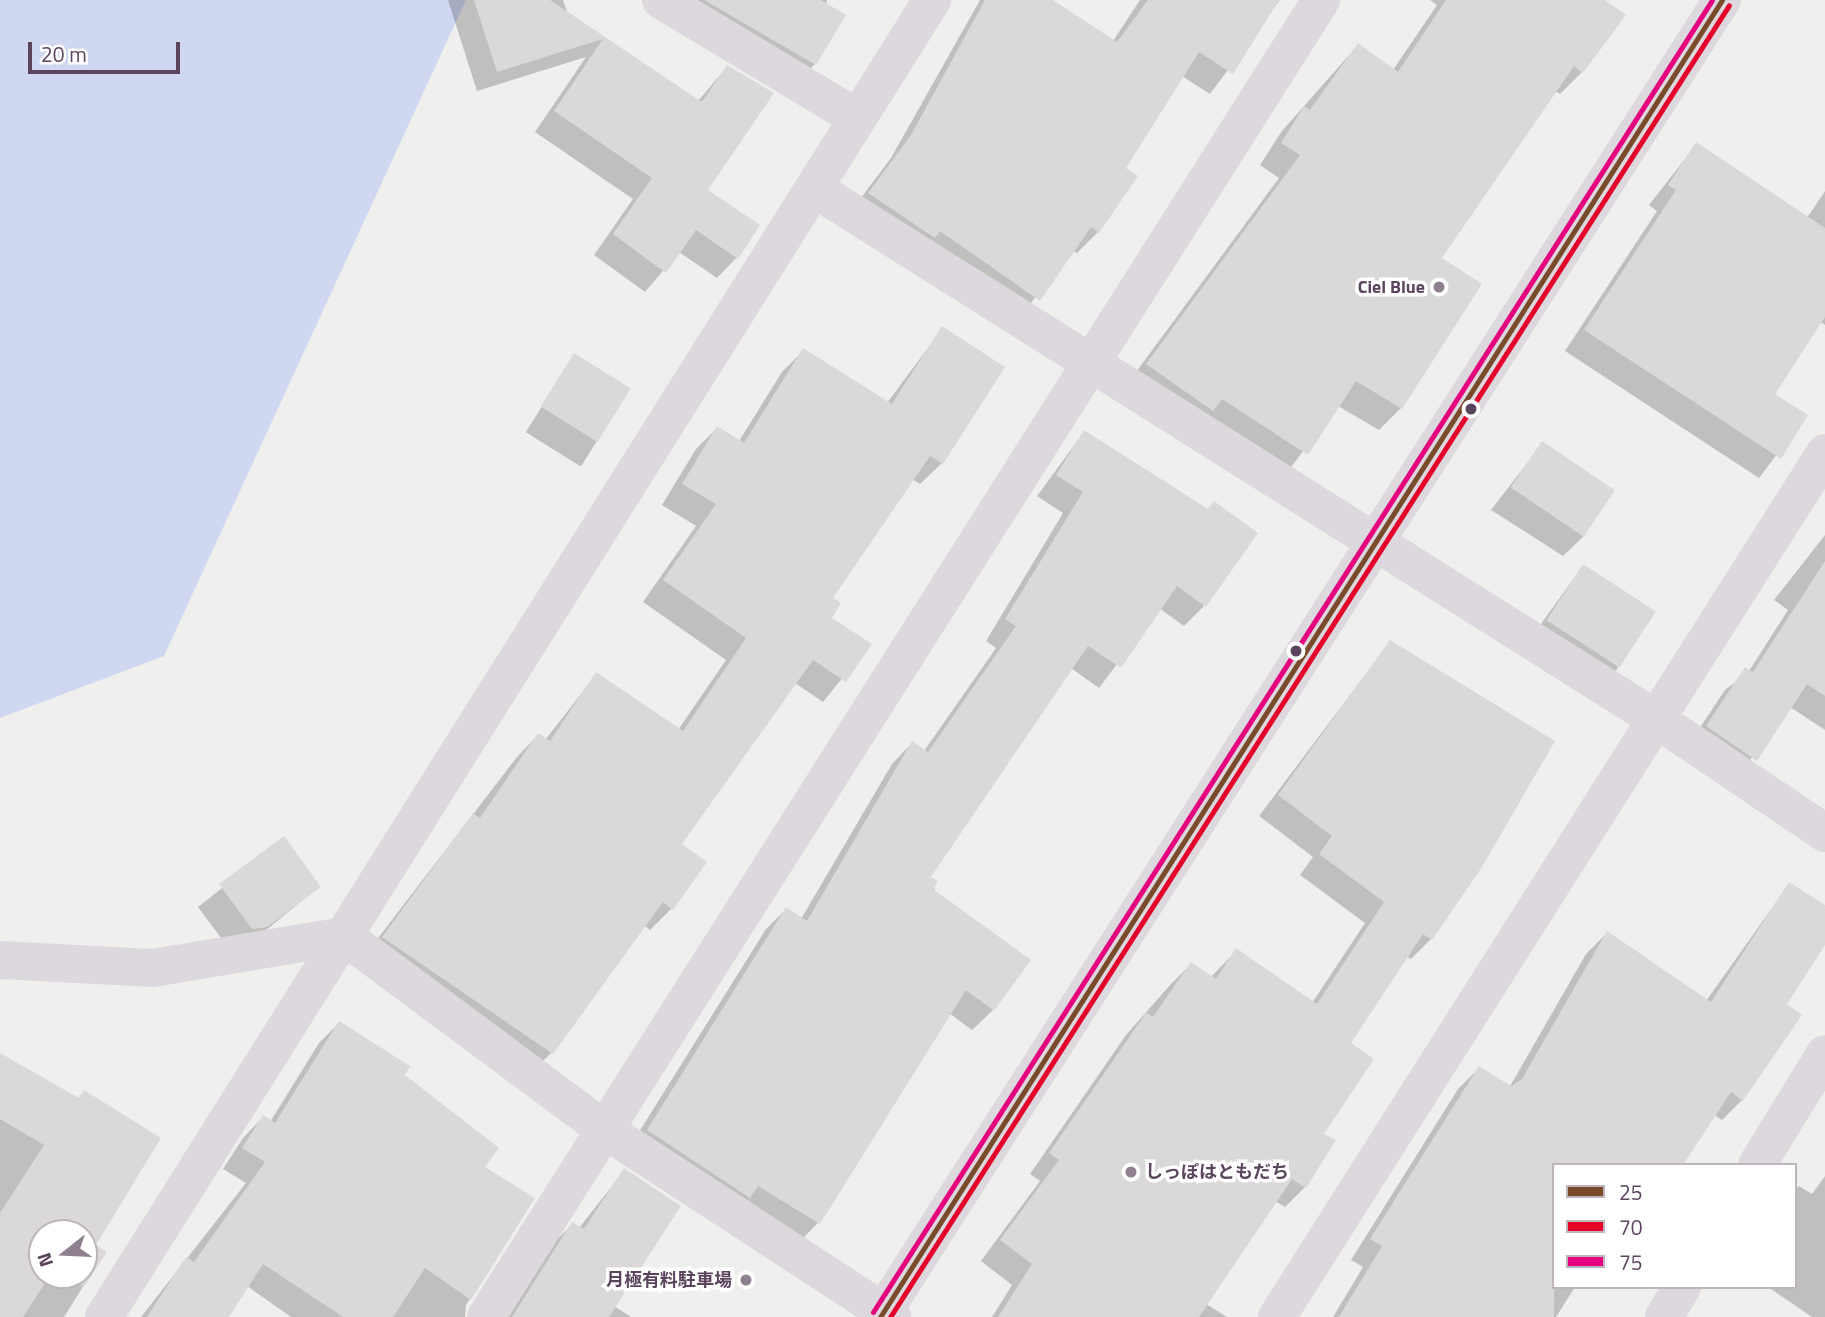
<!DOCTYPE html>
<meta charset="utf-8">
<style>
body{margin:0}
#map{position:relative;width:1825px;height:1317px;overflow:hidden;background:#eff0ee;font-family:"Titillium Web","Noto Sans JP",sans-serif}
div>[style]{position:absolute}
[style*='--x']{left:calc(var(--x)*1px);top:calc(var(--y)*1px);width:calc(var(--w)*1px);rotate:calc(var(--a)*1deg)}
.green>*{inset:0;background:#d0d7f1}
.shadow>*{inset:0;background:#0003;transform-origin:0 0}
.building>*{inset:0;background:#dbd8da;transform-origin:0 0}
.minor>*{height:38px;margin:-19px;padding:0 19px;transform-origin:19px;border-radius:19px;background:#ddd8de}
.bus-1>*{height:5px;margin:-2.5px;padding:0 2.5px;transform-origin:2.5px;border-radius:2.5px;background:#7a4b2a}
.bus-2>*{height:5px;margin:-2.5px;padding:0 2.5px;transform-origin:2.5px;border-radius:2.5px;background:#e4002b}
.bus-3>*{height:5px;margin:-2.5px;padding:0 2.5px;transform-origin:2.5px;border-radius:2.5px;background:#e5007d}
.dots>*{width:19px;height:19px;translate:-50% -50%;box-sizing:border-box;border:4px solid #fff;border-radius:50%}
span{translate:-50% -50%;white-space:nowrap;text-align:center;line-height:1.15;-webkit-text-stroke:7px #fff;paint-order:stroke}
.poi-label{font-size:18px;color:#5b445d;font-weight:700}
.right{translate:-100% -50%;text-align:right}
.left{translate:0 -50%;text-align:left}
.legend{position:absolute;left:1552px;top:1163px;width:245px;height:126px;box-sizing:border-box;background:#fff;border:2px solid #bdb4be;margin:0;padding:9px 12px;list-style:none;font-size:21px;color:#5b445d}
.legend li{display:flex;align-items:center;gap:14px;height:35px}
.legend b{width:35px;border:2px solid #bdb4be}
.north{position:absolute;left:28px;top:1219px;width:70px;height:70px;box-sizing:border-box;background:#fff;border:2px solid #bdb4be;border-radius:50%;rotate:252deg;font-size:19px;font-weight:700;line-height:28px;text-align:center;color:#5b445d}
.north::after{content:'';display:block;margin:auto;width:24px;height:32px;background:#8f8090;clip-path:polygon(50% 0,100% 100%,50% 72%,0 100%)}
.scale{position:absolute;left:28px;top:42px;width:152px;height:32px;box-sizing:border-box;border:4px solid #5b445d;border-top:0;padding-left:9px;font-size:21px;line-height:24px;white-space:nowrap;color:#5b445d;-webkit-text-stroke:5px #fff;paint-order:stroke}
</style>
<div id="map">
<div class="green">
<i style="clip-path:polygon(0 0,466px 0,164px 656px,0 718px)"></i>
</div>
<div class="shadow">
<i style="clip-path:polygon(448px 0,563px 0,568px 14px,698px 101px,727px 67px,706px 190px,737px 257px,717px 278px,679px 252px,645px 292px,594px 255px,633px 199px,535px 132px,586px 57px,477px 91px)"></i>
<i style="clip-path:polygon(666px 0,827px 0,815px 64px,793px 85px)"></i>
<i style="clip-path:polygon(980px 0,1050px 0,1113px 41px,1140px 0,1280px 0,1210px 94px,1182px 76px,1124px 168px,1098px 232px,1077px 253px,1072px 250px,1017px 321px,848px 215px,891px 158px)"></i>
<i style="clip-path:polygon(1430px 0,1602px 0,1582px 72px,1560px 94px,1555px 91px,1440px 258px,1401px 408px,1379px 430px,1338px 406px,1284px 476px,1125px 387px,1279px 178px,1260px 165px,1282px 131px,1358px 45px,1393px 70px,1437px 5px)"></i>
<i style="clip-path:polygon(1696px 145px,1807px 218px,1825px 191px,1825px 325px,1820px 321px,1773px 394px,1806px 416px,1759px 478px,1565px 351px,1657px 211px,1649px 205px)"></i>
<i style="clip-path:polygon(942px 329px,942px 463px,920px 484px,912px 479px,831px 598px,829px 619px,869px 645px,823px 702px,795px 683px,680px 844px,672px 908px,650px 930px,644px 925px,551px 1053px,530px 1074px,362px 959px,517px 757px,538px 735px,545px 740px,596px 675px,678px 730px,726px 660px,643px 602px,696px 526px,662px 505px,696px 449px,717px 428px,739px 441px,782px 372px,803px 351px,887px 403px)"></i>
<i style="left:574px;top:355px;width:65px;height:91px;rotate:32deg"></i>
<i style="clip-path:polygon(1084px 432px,1204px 606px,1184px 626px,1159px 608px,1099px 688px,1071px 668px,929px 878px,993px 1010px,972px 1030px,949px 1013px,818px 1223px,798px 1243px,627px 1151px,766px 929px,786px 909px,801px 919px,892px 764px,912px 743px,924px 751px,996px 648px,986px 641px,1063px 513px,1037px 496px)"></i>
<i style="clip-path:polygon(1542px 444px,1585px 535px,1563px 556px,1491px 510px)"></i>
<i style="clip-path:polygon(1825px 535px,1825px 730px,1790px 707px,1735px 780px,1687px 747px,1725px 690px,1749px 671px,1788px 610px,1774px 600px)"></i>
<i style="clip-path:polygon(1583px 566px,1618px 668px,1597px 689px,1527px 643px)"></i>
<i style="clip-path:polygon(1390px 642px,1431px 939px,1411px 959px,1406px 956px,1348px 1044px,1305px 1187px,1285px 1207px,1275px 1201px,1206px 1304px,1227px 1317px,992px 1317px,1012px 1285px,981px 1261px,1040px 1181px,1030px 1174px,1126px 1035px,1171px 984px,1191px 964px,1211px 977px,1236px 951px,1312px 1003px,1365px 923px,1300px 875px,1313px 857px,1259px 816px)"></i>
<i style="clip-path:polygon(284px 839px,319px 887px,244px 948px,230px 950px,198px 907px)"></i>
<i style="clip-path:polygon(1789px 884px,1825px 907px,1825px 942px,1785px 1005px,1742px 1100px,1722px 1120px,1714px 1115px,1554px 1165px,1554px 1287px,1575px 1287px,1556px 1317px,1333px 1317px,1363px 1267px,1351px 1260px,1458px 1089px,1479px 1068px,1509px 1088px,1586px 954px,1607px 933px,1706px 1001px)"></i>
<i style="clip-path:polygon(339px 1023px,402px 1075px,483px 1168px,533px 1199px,466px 1305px,465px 1317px,291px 1317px,247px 1286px,227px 1317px,141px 1317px,246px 1183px,223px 1169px,243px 1138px,263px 1117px,270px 1122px,319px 1043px)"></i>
<i style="clip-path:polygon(evenodd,0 1055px,77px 1099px,85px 1092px,93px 1246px,104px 1253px,64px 1317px,0 1317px,0 1055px,42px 1233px,84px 1233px,84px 1275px,42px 1275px,42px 1233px)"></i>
<i style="clip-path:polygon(624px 1171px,614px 1306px,631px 1317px,506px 1317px,552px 1244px,573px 1224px,579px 1228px)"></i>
<i style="clip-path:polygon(1825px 1176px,1825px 1317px,1812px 1317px,1768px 1287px,1795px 1287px,1795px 1190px,1799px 1186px,1812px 1194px)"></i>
</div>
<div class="building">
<i style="clip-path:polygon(474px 0,550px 0,702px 102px,727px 65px,774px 93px,708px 190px,760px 225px,738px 259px,696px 230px,666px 273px,613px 234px,652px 178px,554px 111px,603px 39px,497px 72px)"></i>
<i style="clip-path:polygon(704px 0,821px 0,846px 15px,816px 65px)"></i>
<i style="clip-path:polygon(985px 0,1053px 0,1117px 42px,1148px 0,1279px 0,1233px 74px,1199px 52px,1126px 168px,1138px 176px,1099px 233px,1091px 227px,1040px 301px,940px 231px,935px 238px,868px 193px,911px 135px)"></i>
<i style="clip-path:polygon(1446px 0,1605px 0,1626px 15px,1583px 73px,1574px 66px,1442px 258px,1482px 284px,1402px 409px,1356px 381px,1308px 455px,1222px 399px,1213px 411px,1146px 364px,1300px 155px,1281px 143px,1304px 106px,1310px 110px,1358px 43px,1398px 72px)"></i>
<i style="clip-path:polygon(1696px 142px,1825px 228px,1825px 317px,1775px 394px,1808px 415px,1781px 459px,1584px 330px,1676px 190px,1668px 185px)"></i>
<i style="clip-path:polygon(942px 326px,1005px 367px,943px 464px,930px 456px,833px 598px,841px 603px,832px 618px,872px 644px,846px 682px,813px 660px,682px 844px,707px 862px,673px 910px,663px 902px,553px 1054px,382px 937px,473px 813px,480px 818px,538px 733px,550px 741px,596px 672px,683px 731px,746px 638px,663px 580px,716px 504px,682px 484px,717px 426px,744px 443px,803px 348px,892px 404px)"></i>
<i style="left:574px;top:353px;width:67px;height:63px;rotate:32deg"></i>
<i style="clip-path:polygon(1084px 430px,1208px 509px,1214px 501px,1258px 533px,1206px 607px,1177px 586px,1121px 668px,1088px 646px,931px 877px,938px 881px,933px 889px,1031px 960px,994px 1011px,966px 990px,820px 1224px,758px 1186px,750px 1198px,647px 1130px,786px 907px,807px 921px,912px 741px,928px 752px,1016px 626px,1005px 619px,1083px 492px,1056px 475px)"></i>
<i style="left:1542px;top:441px;width:88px;height:56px;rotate:34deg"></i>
<i style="clip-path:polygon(1825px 561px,1825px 696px,1807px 684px,1757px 761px,1706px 726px,1745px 667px,1753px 672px)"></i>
<i style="left:1583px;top:564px;width:87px;height:67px;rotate:33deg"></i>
<i style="clip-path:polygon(1390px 640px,1555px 741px,1482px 867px,1432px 940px,1423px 934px,1351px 1043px,1374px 1059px,1324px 1134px,1336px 1140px,1306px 1188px,1292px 1179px,1199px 1317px,998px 1317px,1032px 1264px,1000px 1240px,1059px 1160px,1049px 1153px,1146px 1013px,1153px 1017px,1191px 962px,1216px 979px,1236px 948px,1317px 1004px,1384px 902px,1319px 854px,1332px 836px,1278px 795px)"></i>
<i style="clip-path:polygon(284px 836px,321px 887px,267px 927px,252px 929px,219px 884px)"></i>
<i style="clip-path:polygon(1789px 882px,1825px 905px,1825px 945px,1787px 1004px,1802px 1015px,1743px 1101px,1731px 1092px,1683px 1165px,1554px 1165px,1554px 1317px,1339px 1317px,1382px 1246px,1370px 1239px,1479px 1066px,1511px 1086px,1522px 1079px,1607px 931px,1711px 1002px)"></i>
<i style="clip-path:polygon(339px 1021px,410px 1066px,405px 1075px,499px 1148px,485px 1167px,535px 1198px,471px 1300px,425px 1268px,393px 1317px,343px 1317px,263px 1264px,229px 1317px,147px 1317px,186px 1257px,194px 1262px,265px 1162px,242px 1148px,263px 1115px,275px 1123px)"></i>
<i style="clip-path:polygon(0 1053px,79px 1098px,84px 1090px,161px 1138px,96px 1245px,107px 1252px,84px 1287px,66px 1275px,84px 1275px,84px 1233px,42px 1233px,42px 1275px,50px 1275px,23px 1317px,0 1317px,0 1213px,44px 1145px,0 1119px)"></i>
<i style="clip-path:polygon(624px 1168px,681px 1206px,609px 1317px,512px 1317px,572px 1222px,584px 1229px)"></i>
</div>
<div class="minor">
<i style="--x:661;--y:0;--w:227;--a:31"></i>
<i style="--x:818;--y:191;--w:990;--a:32.21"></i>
<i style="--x:1656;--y:719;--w:204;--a:34"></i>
<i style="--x:0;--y:960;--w:153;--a:3"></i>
<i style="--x:153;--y:968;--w:194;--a:-9.5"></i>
<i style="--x:344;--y:936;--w:325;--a:36.6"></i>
<i style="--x:605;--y:1130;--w:343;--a:33.1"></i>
<i style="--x:1757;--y:1165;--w:130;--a:-58.5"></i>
<i style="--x:104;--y:1317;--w:1556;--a:-57.84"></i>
<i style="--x:486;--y:1317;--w:1559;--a:-57.62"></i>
<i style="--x:880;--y:1317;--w:1563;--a:-57.41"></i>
<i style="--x:1277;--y:1317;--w:1023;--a:-57.61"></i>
<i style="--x:1664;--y:1317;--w:35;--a:-59"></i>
</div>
<div class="bus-1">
<i style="--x:880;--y:1317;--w:1563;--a:-57.41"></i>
</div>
<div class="bus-2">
<i style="--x:890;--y:1317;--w:1557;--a:-57.4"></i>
</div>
<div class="bus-3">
<i style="--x:873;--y:1312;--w:1557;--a:-57.4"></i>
</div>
<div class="dots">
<i style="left:1439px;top:287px;background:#8f8090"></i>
<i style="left:1471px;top:409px;background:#5b445d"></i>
<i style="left:1296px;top:651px;background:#5b445d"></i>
<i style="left:1131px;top:1172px;background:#8f8090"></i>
<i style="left:746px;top:1280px;background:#8f8090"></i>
</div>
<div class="poi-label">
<span class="right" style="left:1425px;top:287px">Ciel Blue</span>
<span class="left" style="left:1145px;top:1172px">しっぽはともだち</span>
<span class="right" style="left:732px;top:1280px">月極有料駐車場</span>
</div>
<ul class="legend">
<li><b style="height:9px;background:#7a4b2a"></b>25</li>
<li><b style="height:9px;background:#e4002b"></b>70</li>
<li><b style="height:9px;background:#e5007d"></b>75</li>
</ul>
<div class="north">N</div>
<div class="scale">20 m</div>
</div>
